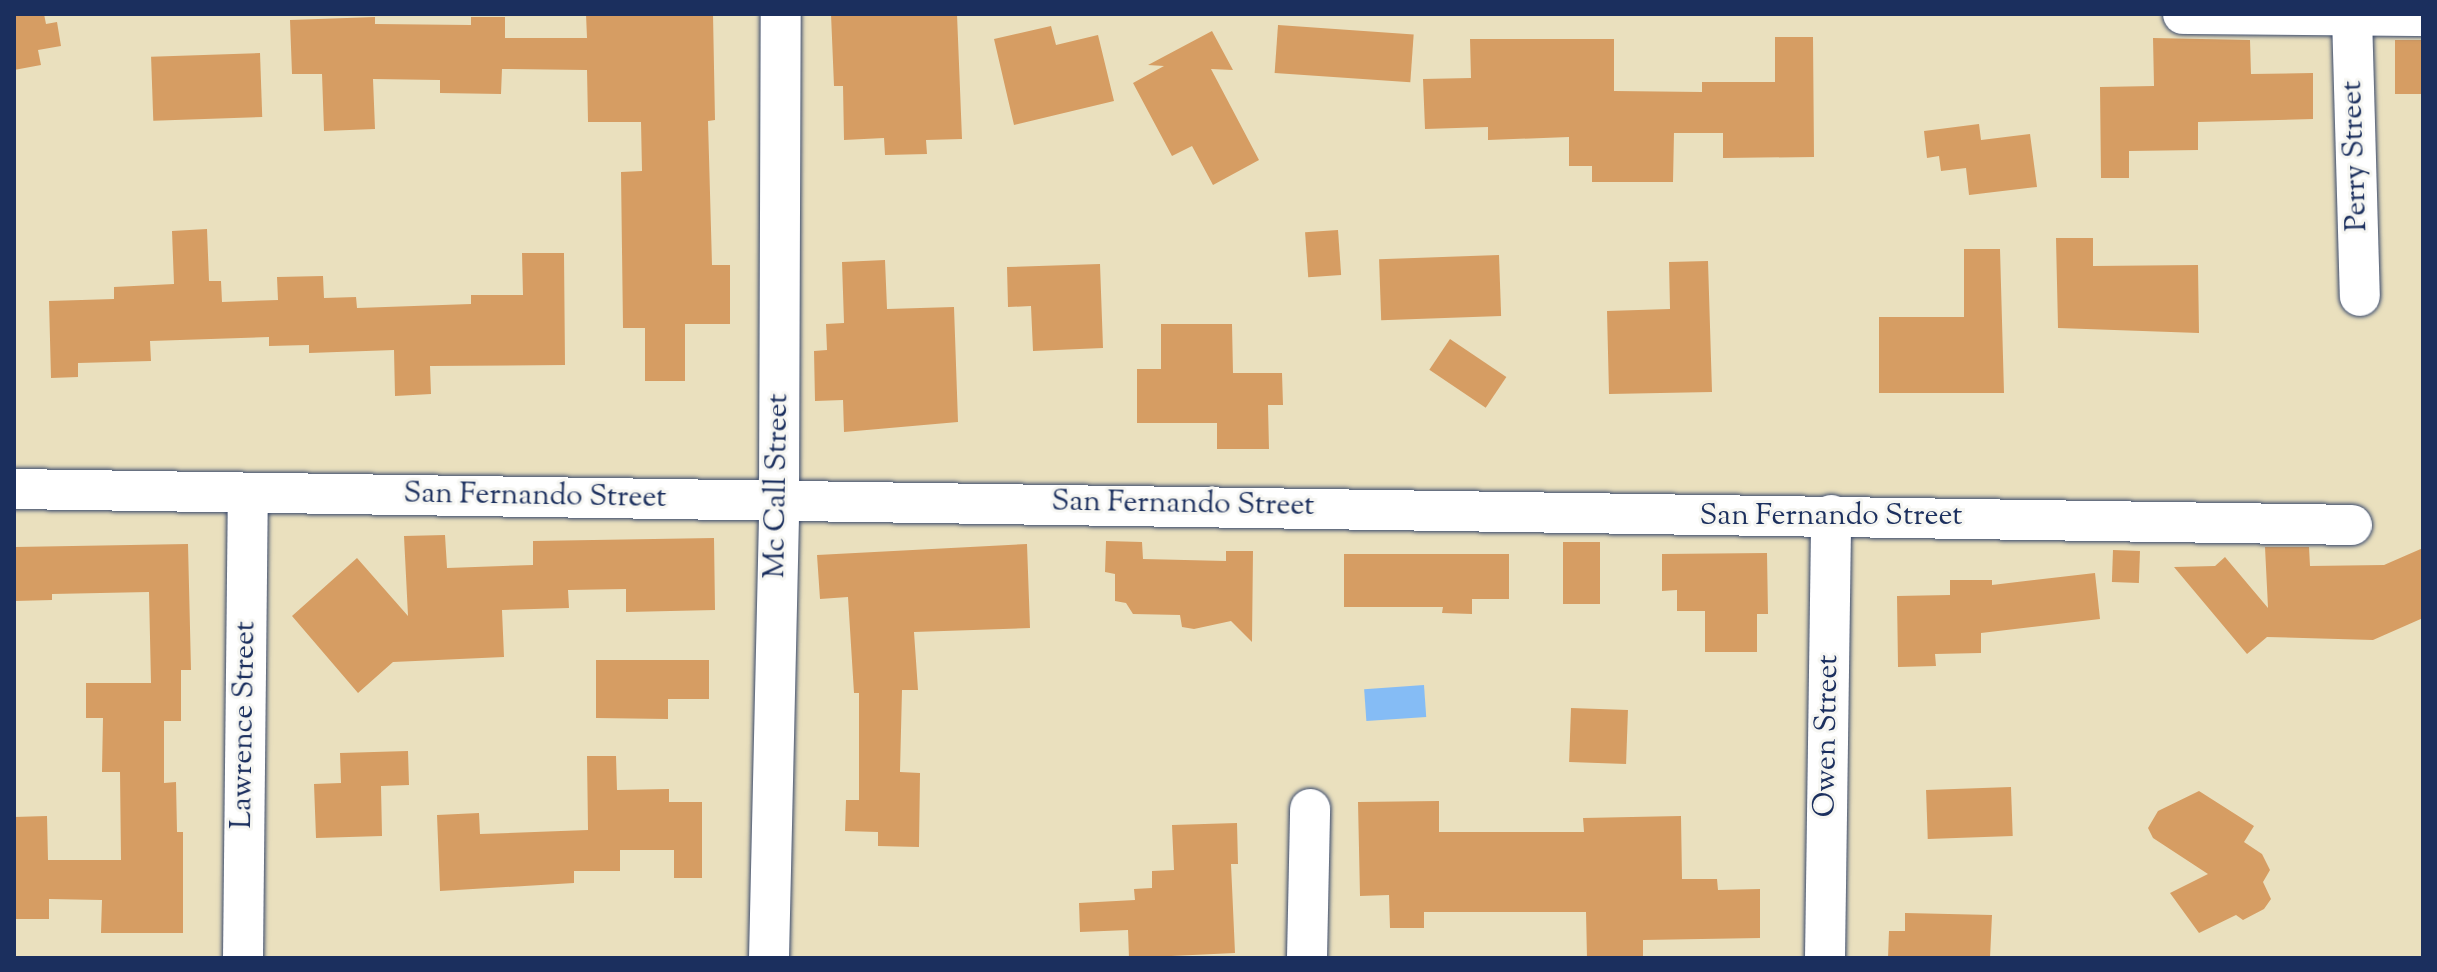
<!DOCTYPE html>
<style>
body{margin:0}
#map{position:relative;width:2437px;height:972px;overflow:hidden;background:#eae0be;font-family:"Sorts Mill Goudy",serif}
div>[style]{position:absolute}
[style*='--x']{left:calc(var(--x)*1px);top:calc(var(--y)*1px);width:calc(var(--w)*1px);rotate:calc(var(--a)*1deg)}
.water>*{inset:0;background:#85bcf5;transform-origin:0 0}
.building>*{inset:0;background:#d69d63;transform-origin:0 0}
.roads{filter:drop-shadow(0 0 2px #3a4a6c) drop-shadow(0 0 2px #3a4a6c)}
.minor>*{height:40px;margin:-20px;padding:0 20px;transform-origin:20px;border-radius:20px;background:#fff}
span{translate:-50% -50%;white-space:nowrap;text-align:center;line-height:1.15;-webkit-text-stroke:6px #f6f6f2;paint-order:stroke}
.street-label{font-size:30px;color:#1b2f5e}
.frame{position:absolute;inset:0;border:16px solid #1b2f5e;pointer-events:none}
</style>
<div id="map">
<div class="water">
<i style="left:1424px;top:685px;width:32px;height:60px;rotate:86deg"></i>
</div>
<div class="building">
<i style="clip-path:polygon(14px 14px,44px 14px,46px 24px,57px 22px,61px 46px,38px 50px,41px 65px,14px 70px)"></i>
<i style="clip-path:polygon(586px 14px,713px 14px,715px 120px,708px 121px,712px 265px,730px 265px,730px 324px,685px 324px,685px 381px,645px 381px,645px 328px,623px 328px,621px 172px,642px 171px,641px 122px,588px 122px,587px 70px,502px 69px,501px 94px,440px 93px,440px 80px,373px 79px,375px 129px,324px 131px,322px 74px,292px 74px,290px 20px,375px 17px,375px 24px,471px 25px,471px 17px,505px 17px,505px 38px,587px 38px)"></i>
<i style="clip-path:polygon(831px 14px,957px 14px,962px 139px,926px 140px,927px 154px,885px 155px,884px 138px,844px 140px,843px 86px,834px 86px)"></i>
<i style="left:1278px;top:25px;width:136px;height:48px;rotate:4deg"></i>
<i style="clip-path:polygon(1051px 26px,1056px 45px,1098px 35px,1114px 101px,1014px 125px,994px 39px)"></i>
<i style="clip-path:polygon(1212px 31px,1233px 70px,1211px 69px,1259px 160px,1213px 185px,1192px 146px,1172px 156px,1133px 83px,1164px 66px,1148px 65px)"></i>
<i style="clip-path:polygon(1775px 37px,1813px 37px,1814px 157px,1723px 158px,1723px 133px,1674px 133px,1673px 182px,1592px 182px,1592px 166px,1569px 166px,1569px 137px,1488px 140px,1488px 127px,1425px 129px,1423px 79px,1471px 78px,1470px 39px,1614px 39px,1614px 91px,1702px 92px,1702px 82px,1775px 82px)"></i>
<i style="clip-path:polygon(2153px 38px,2250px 40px,2251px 74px,2313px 73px,2313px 119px,2198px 122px,2198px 150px,2129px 151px,2129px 178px,2101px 178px,2100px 87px,2154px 86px)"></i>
<i style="left:2395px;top:40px;width:28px;height:54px"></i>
<i style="left:260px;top:53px;width:64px;height:109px;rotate:88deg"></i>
<i style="clip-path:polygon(1979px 124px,1981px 140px,2030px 134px,2037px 187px,1969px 195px,1966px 168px,1941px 171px,1939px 156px,1927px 158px,1924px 131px)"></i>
<i style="clip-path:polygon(207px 229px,209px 281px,221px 281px,222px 302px,278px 300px,277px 277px,323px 276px,324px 298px,356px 297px,357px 308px,471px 304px,471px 295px,523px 295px,522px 253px,564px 253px,565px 365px,430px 366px,431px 394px,395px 396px,394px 350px,309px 353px,309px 345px,269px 346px,269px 337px,150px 341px,151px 361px,78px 363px,78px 377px,51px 378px,49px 301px,114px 299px,114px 287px,174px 284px,172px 231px)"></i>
<i style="left:1338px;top:230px;width:45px;height:33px;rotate:86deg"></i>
<i style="clip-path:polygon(2056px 238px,2093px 238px,2093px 266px,2198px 265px,2199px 333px,2058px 328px)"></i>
<i style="clip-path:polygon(1964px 249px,2000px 249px,2004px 393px,1879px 393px,1879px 317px,1964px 317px)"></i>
<i style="left:1499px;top:255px;width:61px;height:120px;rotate:88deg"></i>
<i style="clip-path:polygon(885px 260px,887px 309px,954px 307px,958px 422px,844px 432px,843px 400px,815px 401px,814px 351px,827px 350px,826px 324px,844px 323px,842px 262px)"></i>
<i style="clip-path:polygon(1708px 261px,1712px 392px,1609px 394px,1607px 311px,1670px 309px,1669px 262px)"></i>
<i style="clip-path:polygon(1100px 264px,1103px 348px,1033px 351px,1031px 306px,1008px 307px,1007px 267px)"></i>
<i style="clip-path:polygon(1161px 324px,1232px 324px,1233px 373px,1282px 373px,1283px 405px,1268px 405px,1269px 449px,1217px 449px,1217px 423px,1137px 423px,1137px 369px,1161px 369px)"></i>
<i style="left:1450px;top:339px;width:68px;height:37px;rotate:34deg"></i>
<i style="clip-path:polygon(445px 535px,447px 568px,533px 565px,533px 541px,714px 538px,715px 610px,626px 612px,626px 589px,568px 590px,569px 608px,502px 610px,504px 657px,393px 662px,358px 693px,292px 616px,357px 558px,408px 616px,404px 536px)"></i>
<i style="clip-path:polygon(1106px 541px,1142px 542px,1143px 559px,1226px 561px,1226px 551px,1253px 551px,1252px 642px,1231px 621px,1194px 629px,1182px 627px,1180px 615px,1133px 614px,1126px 603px,1115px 601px,1115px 574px,1105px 572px)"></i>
<i style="left:1563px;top:542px;width:37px;height:62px"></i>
<i style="clip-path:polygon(188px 544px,191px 670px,181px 670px,181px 721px,164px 721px,164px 783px,176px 782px,177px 832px,183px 832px,183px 933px,101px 933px,102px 900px,49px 899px,49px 919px,14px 919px,14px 817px,47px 816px,48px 860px,121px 860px,120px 772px,102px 772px,103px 718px,86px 718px,86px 683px,151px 683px,149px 592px,52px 594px,52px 600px,14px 601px,15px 547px)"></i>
<i style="clip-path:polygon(1027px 544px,1030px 628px,914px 632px,918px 690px,902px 690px,900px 772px,920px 773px,919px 847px,878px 846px,878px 832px,845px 831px,846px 800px,859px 800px,859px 693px,854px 693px,848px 597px,820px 599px,817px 555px)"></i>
<i style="clip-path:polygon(2265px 547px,2309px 547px,2310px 566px,2384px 565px,2423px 548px,2423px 618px,2373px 640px,2267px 637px,2247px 654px,2174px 567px,2215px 566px,2225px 557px,2268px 608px)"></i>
<i style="left:2113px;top:550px;width:27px;height:32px;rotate:2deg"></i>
<i style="clip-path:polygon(1767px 553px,1768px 614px,1757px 614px,1757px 652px,1705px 652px,1705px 611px,1677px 611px,1677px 590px,1662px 591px,1662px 554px)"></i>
<i style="clip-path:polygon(1344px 554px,1509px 554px,1509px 599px,1472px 599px,1472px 614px,1442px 613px,1443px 607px,1344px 607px)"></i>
<i style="clip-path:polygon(2095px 573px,2100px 619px,1981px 633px,1981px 653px,1935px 654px,1936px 666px,1898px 667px,1897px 596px,1950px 595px,1950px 580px,1992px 580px,1992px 585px)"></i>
<i style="clip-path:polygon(596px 660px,709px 660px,709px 699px,668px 699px,668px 719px,596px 718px)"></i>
<i style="left:1571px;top:708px;width:57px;height:54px;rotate:2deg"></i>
<i style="clip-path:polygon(408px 751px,409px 785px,381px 786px,382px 836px,316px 838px,314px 784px,341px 783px,340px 753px)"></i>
<i style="clip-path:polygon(587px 756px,616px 756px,617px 790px,669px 789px,669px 802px,702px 802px,702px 878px,674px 878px,674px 850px,620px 850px,620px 871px,574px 871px,574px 883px,440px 891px,437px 815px,479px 813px,480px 834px,588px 830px)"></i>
<i style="left:2011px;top:787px;width:49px;height:85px;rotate:88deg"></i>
<i style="clip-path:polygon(2199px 791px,2254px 826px,2244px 842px,2262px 854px,2270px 870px,2263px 882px,2271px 899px,2264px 909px,2243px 920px,2236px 915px,2199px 933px,2170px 893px,2208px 874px,2153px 838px,2148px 828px,2158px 811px)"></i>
<i style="clip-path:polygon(1439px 801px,1439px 832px,1584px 832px,1583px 818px,1681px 816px,1682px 879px,1717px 879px,1718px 890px,1760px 889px,1760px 938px,1643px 940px,1643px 957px,1587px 958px,1586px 912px,1424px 912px,1424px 928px,1390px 928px,1389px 895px,1360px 896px,1358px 802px)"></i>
<i style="clip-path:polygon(1237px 823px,1238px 864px,1231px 864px,1235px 953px,1129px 958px,1128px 930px,1080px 932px,1079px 903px,1135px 900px,1134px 889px,1152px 888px,1152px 871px,1174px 870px,1172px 825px)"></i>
<i style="clip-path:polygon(1905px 913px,1992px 915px,1990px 958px,1888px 958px,1889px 931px,1905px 931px)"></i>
</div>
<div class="roads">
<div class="minor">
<i style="--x:2183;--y:14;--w:240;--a:0.5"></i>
<i style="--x:2352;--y:16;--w:280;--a:88.4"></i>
<i style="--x:14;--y:489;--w:2338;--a:0.88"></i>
<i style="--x:243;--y:958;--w:465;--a:-89.4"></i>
<i style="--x:769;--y:958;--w:458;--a:-88.7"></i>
<i style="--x:779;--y:500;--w:486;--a:-89.8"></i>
<i style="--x:1307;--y:958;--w:149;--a:-88.8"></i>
<i style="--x:1825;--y:958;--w:443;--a:-89.2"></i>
</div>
</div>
<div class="street-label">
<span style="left:2356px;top:156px;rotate:-92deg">Perry Street</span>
<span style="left:778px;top:486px;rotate:-89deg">Mc Call Street</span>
<span style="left:535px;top:497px;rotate:1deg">San Fernando Street</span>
<span style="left:1183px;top:505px;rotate:1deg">San Fernando Street</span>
<span style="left:1831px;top:517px">San Fernando Street</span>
<span style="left:245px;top:725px;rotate:-89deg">Lawrence Street</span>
<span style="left:1828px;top:736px;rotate:-89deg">Owen Street</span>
</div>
<div class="frame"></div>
</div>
